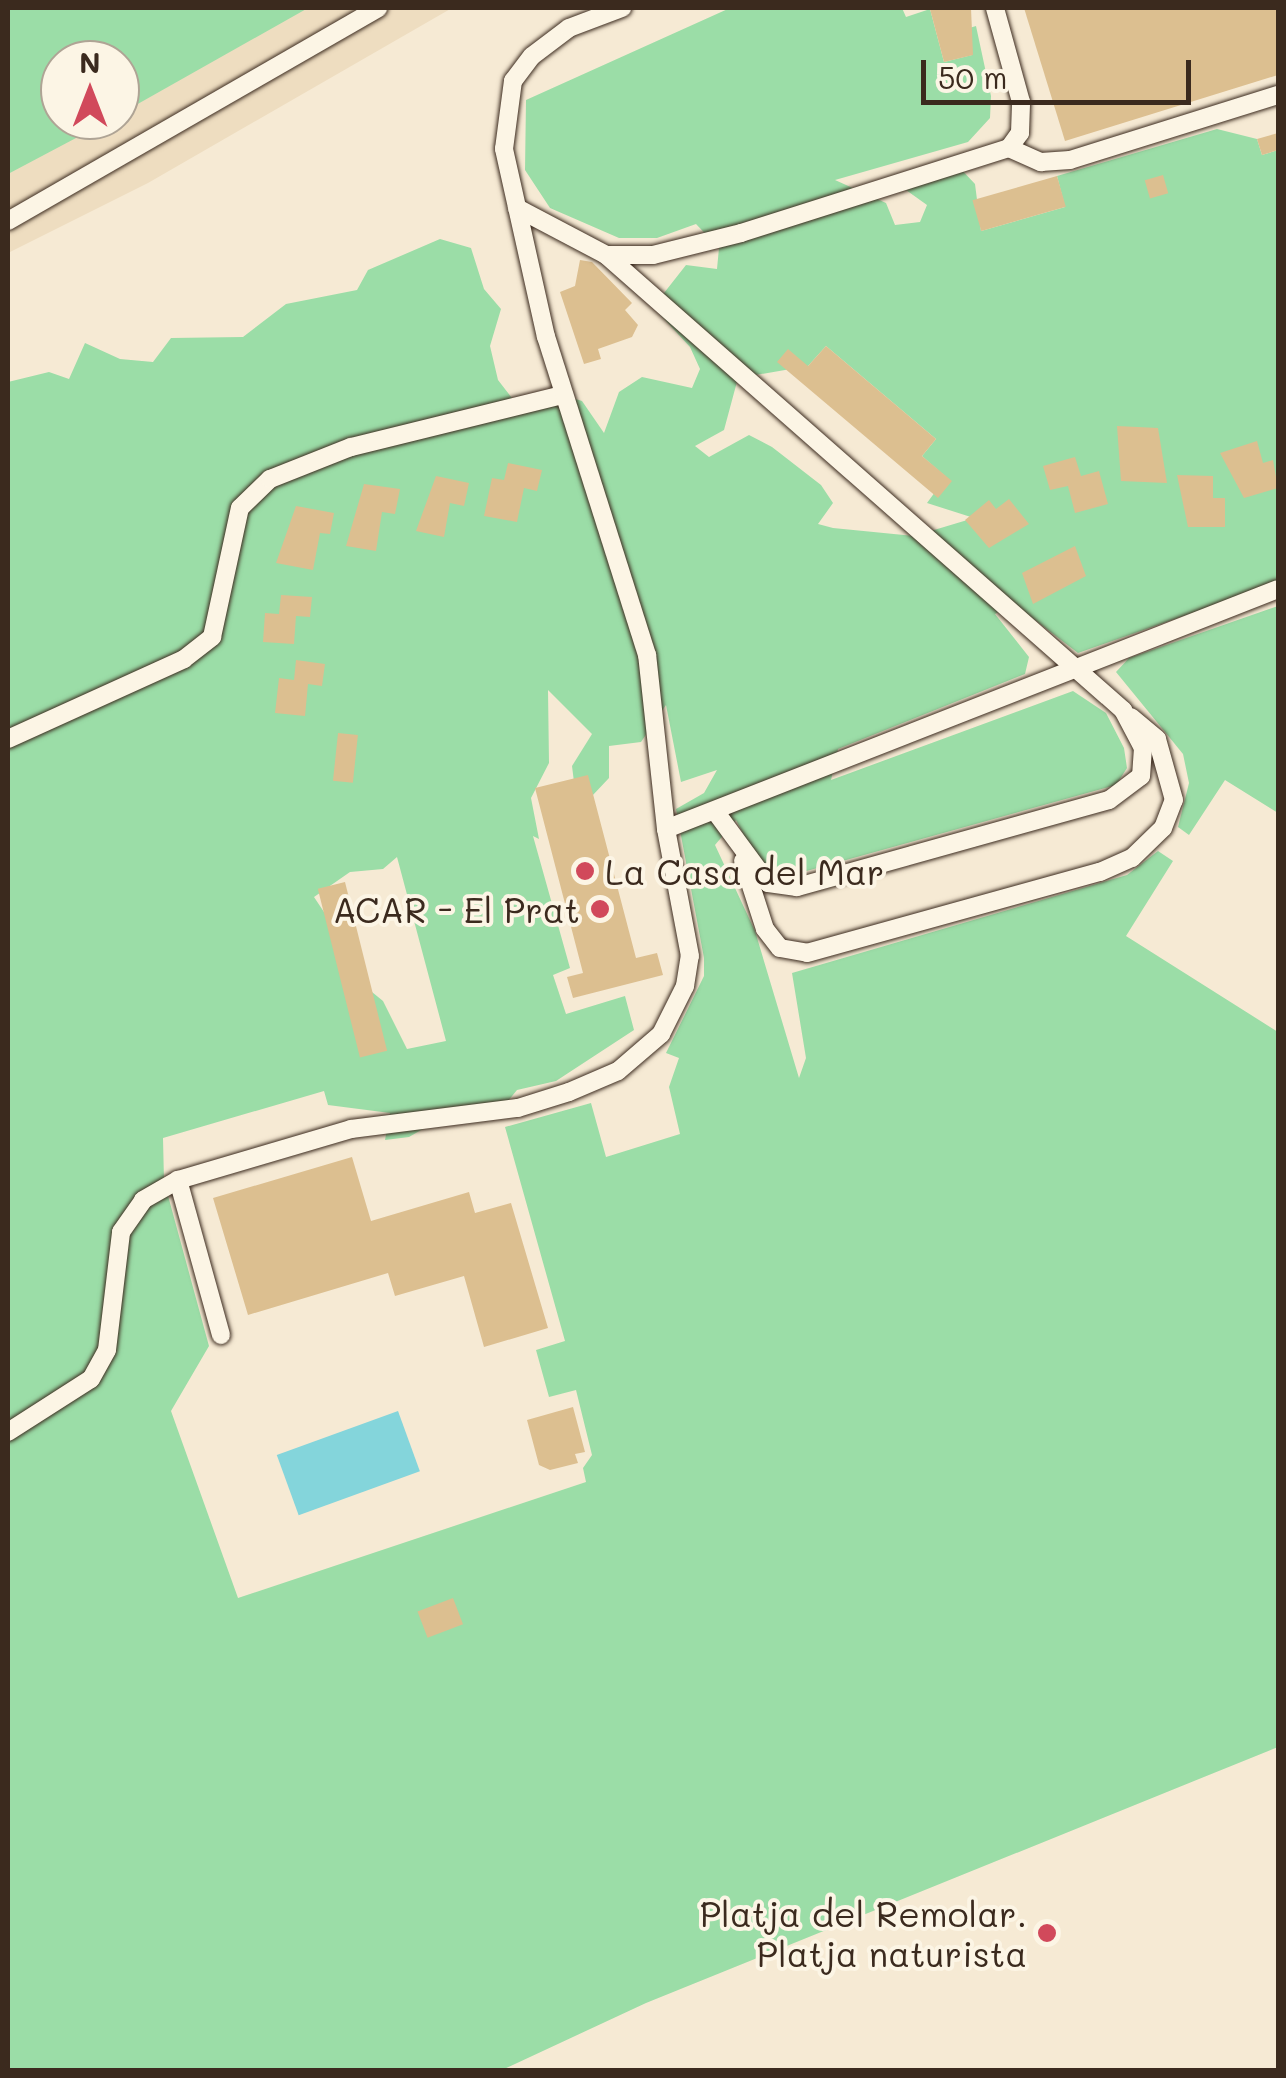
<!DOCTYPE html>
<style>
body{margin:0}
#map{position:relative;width:1286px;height:2078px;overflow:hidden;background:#f6ead4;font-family:Mali,sans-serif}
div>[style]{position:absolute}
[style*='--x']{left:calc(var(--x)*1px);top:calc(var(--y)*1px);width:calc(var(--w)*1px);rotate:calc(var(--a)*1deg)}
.built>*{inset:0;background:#eeddc0}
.green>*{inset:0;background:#9bdda7}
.water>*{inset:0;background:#84d5db;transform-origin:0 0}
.building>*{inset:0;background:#dcbf90;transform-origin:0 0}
.roads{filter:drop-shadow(0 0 2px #3b2a1e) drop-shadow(0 0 2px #3b2a1e)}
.lane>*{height:18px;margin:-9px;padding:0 9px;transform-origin:9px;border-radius:9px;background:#fcf5e5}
.dots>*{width:28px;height:28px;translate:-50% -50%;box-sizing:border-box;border:5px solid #fcf5e5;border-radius:50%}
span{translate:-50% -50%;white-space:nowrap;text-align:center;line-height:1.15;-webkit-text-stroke:8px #fcf5e5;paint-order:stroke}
.poi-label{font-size:35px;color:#3b2a1e}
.left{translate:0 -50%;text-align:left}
.right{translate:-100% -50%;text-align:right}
.frame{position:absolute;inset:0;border:10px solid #3b2a1e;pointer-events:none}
.north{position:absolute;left:40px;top:40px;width:100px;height:100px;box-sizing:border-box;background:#fcf5e5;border:2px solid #afa495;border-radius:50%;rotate:0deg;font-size:28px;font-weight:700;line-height:40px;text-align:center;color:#3b2a1e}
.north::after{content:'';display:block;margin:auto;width:35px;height:45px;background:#d1495b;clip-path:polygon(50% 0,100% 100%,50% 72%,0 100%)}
.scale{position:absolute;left:921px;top:60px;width:270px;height:45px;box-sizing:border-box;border:5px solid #3b2a1e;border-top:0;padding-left:12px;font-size:30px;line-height:35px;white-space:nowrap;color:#3b2a1e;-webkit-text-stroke:8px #fcf5e5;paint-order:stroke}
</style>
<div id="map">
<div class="built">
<i style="clip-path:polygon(evenodd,8px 8px,452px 8px,148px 183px,8px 253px,8px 8px,60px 60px,120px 60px,120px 120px,60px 120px,60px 60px)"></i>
</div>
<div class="green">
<i style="clip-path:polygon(8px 8px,308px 8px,120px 114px,120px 60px,60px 60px,60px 120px,110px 120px,8px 174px)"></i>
<i style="clip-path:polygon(evenodd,730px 8px,902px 8px,906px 17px,930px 9px,944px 62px,972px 55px,966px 29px,976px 26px,991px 96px,990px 118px,968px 142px,835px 180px,886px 203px,895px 225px,920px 222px,927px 205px,906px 190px,958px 166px,975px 184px,981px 231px,1065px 207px,1057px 176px,1217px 129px,1257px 139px,1262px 155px,1278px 150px,1278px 583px,1078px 653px,1014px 604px,995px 614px,1029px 657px,1025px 674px,838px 749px,831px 780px,1073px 691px,1106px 713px,1124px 748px,1127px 768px,1116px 785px,785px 877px,755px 857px,736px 820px,715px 845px,755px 931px,799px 1078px,806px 1058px,792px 973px,1127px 875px,1158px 851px,1173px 861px,1126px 936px,1278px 1032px,1278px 1747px,646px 2003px,502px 2070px,8px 2070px,8px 382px,49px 372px,69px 379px,85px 343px,120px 359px,153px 362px,171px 338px,243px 337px,286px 304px,357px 290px,368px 270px,440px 239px,471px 248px,484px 289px,501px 309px,490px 346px,498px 380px,515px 402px,563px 395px,582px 401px,604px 433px,619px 392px,642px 377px,692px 388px,700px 369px,690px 347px,653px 307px,686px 265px,717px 269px,719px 248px,696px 224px,657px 238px,619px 238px,550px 208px,525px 170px,526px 100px,730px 8px,826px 346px,936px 439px,922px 456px,946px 477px,927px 503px,974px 518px,914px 536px,833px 528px,818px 524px,833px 503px,821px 485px,772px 447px,749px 435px,709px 457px,695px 446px,724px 430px,738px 378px,808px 366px,826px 346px,730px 8px,548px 690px,592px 734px,572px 766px,575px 790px,592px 796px,609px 778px,609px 746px,641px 742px,666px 705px,681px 782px,717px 770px,704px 793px,676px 809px,704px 958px,704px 976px,666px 1053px,679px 1058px,669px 1087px,680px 1134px,606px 1157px,591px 1103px,505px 1127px,565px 1341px,536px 1350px,549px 1397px,576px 1390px,592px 1455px,583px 1468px,586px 1482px,238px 1598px,171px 1411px,209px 1346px,164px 1181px,163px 1138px,324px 1091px,328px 1105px,390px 1113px,385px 1140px,409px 1137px,442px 1118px,498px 1113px,517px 1090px,556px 1081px,634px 1030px,625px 996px,566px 1014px,553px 975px,570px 968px,533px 836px,539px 839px,531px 798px,549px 763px,548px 690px,730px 8px,397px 857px,446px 1041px,407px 1049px,383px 1001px,356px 979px,348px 948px,314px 897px,350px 872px,383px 869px,397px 857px)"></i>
<i style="clip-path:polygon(1278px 606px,1278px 813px,1225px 780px,1189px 835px,1178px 827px,1189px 783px,1183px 754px,1116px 672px,1129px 658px)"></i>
</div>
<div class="water">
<i style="left:398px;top:1411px;width:64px;height:129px;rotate:70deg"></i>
</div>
<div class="building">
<i style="clip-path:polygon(971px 8px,973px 55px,944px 62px,930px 9px)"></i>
<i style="clip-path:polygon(1024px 8px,1278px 8px,1278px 75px,1065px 141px)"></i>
<i style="clip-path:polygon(1278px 133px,1278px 150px,1262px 155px,1257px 139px)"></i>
<i style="left:1163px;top:175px;width:19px;height:19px;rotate:74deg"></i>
<i style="left:1057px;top:176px;width:32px;height:88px;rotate:74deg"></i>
<i style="clip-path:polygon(580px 260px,592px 262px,632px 303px,625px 310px,638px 325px,632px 337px,598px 349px,601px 359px,584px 364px,560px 292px,575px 286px)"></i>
<i style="clip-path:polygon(826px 346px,936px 439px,922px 456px,952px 481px,938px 498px,777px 362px,788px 349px,808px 366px)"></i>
<i style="clip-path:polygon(1117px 426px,1158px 428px,1167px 483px,1121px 481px)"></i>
<i style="clip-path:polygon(1257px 441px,1263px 463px,1273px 460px,1278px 488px,1244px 498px,1220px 453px)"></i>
<i style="clip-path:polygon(1075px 457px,1081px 476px,1099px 471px,1108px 504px,1075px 513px,1068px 486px,1050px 490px,1043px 466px)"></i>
<i style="clip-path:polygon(508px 463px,542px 470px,537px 491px,524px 488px,517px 522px,484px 516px,492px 478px,504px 480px)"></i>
<i style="clip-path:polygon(1177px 475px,1213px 476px,1213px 498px,1225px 498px,1225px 527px,1188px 527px)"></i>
<i style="clip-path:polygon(436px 476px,469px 483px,464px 506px,450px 503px,444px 537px,416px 531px)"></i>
<i style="clip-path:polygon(364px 484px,400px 489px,395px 514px,382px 512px,376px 551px,346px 546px)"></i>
<i style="clip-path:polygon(1009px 499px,1029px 524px,989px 548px,965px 520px,989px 500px,996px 509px)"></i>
<i style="clip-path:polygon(296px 506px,334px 513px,330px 534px,320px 533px,313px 570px,276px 563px)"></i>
<i style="clip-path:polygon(1075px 546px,1086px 576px,1033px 604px,1022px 573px)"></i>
<i style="clip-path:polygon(281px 595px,312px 597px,310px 617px,296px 616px,294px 644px,263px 642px,265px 613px,279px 614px)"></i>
<i style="clip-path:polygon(296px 660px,325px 664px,322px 686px,308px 684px,305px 716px,275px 713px,279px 678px,294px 680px)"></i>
<i style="left:338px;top:733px;width:20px;height:48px;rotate:6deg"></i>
<i style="clip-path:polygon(588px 775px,636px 958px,657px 953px,663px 975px,573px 998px,567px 977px,583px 973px,535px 788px)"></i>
<i style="left:345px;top:882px;width:174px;height:28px;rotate:76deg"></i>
<i style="clip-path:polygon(352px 1157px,371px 1221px,469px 1192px,475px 1213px,511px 1203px,548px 1328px,484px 1347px,464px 1276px,395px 1296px,388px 1273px,248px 1315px,213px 1198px)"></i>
<i style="clip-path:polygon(573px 1407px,585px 1452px,575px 1454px,578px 1463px,550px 1470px,539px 1465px,527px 1420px)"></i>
<i style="left:453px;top:1598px;width:28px;height:38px;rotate:69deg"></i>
</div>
<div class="roads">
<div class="lane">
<i style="--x:1009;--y:148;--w:35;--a:24"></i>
<i style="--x:1041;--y:162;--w:29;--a:-4"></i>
<i style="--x:1070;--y:160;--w:218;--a:-17.4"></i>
<i style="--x:517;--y:208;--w:101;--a:27.8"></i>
<i style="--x:606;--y:255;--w:689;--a:41.35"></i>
<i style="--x:1123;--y:710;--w:43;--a:62.2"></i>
<i style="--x:1143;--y:748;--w:28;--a:94"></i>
<i style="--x:1141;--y:776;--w:40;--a:143"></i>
<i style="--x:1109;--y:800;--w:324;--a:164.4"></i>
<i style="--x:797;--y:887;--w:29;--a:-172"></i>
<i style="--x:768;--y:883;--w:89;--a:-126.4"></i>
<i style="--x:8;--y:221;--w:427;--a:-29.9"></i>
<i style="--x:606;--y:255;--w:47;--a:0"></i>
<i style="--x:653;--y:255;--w:91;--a:-14"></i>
<i style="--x:741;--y:233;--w:281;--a:-17.6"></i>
<i style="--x:1009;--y:148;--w:19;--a:-54"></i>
<i style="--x:1020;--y:133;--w:31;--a:-88"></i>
<i style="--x:1021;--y:102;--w:98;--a:-105.5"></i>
<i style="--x:8;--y:739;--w:193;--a:-24.4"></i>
<i style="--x:184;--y:659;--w:36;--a:-38"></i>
<i style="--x:212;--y:637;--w:132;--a:-77.8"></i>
<i style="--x:240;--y:508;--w:42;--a:-44"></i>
<i style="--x:270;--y:479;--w:87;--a:-21.6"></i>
<i style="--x:351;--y:447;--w:218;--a:-13.8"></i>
<i style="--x:666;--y:829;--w:657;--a:-21.41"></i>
<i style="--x:743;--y:861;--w:71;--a:72.1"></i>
<i style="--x:765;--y:929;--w:24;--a:52"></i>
<i style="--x:780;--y:948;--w:27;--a:10"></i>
<i style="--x:807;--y:953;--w:304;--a:-15.5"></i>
<i style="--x:1100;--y:872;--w:35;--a:-24"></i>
<i style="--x:1132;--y:858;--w:43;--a:-44.1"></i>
<i style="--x:1163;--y:828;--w:30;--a:-69"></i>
<i style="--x:1174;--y:800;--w:63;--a:-105.6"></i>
<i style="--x:1157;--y:739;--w:34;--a:-140"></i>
<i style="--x:221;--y:1335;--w:161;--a:-105.5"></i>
<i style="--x:178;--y:1180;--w:180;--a:-16.4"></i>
<i style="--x:351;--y:1129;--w:168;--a:-7.2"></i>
<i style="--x:518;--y:1108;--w:53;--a:-17.4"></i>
<i style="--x:569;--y:1092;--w:53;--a:-23.2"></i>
<i style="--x:618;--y:1071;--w:57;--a:-40.7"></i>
<i style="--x:661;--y:1034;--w:54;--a:-63.4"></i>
<i style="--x:685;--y:986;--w:30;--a:-81"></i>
<i style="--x:690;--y:956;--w:129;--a:-100.7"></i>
<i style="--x:666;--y:829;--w:175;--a:-96.2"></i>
<i style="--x:647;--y:655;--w:334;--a:-107.6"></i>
<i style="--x:546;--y:337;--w:193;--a:-102.6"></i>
<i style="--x:504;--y:149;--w:69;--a:-82.5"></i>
<i style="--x:513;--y:81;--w:31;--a:-53"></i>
<i style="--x:532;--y:56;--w:46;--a:-37.1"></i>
<i style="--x:569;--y:28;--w:57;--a:-20.7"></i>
<i style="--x:8;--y:1432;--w:98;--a:-32.6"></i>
<i style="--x:91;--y:1379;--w:33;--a:-61"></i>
<i style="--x:107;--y:1350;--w:119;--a:-83.2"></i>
<i style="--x:121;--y:1232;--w:39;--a:-55"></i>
<i style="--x:143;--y:1200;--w:40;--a:-29.7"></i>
</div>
</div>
<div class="dots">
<i style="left:585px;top:871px;background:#d1495b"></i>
<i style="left:600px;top:909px;background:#d1495b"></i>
<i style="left:1047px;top:1933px;background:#d1495b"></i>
</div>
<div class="poi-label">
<span class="left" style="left:605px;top:871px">La Casa del Mar</span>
<span class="right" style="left:580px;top:909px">ACAR - El Prat</span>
<span class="right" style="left:1027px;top:1933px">Platja del Remolar.<br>Platja naturista</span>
</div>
<div class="frame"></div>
<div class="north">N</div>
<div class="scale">50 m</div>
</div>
